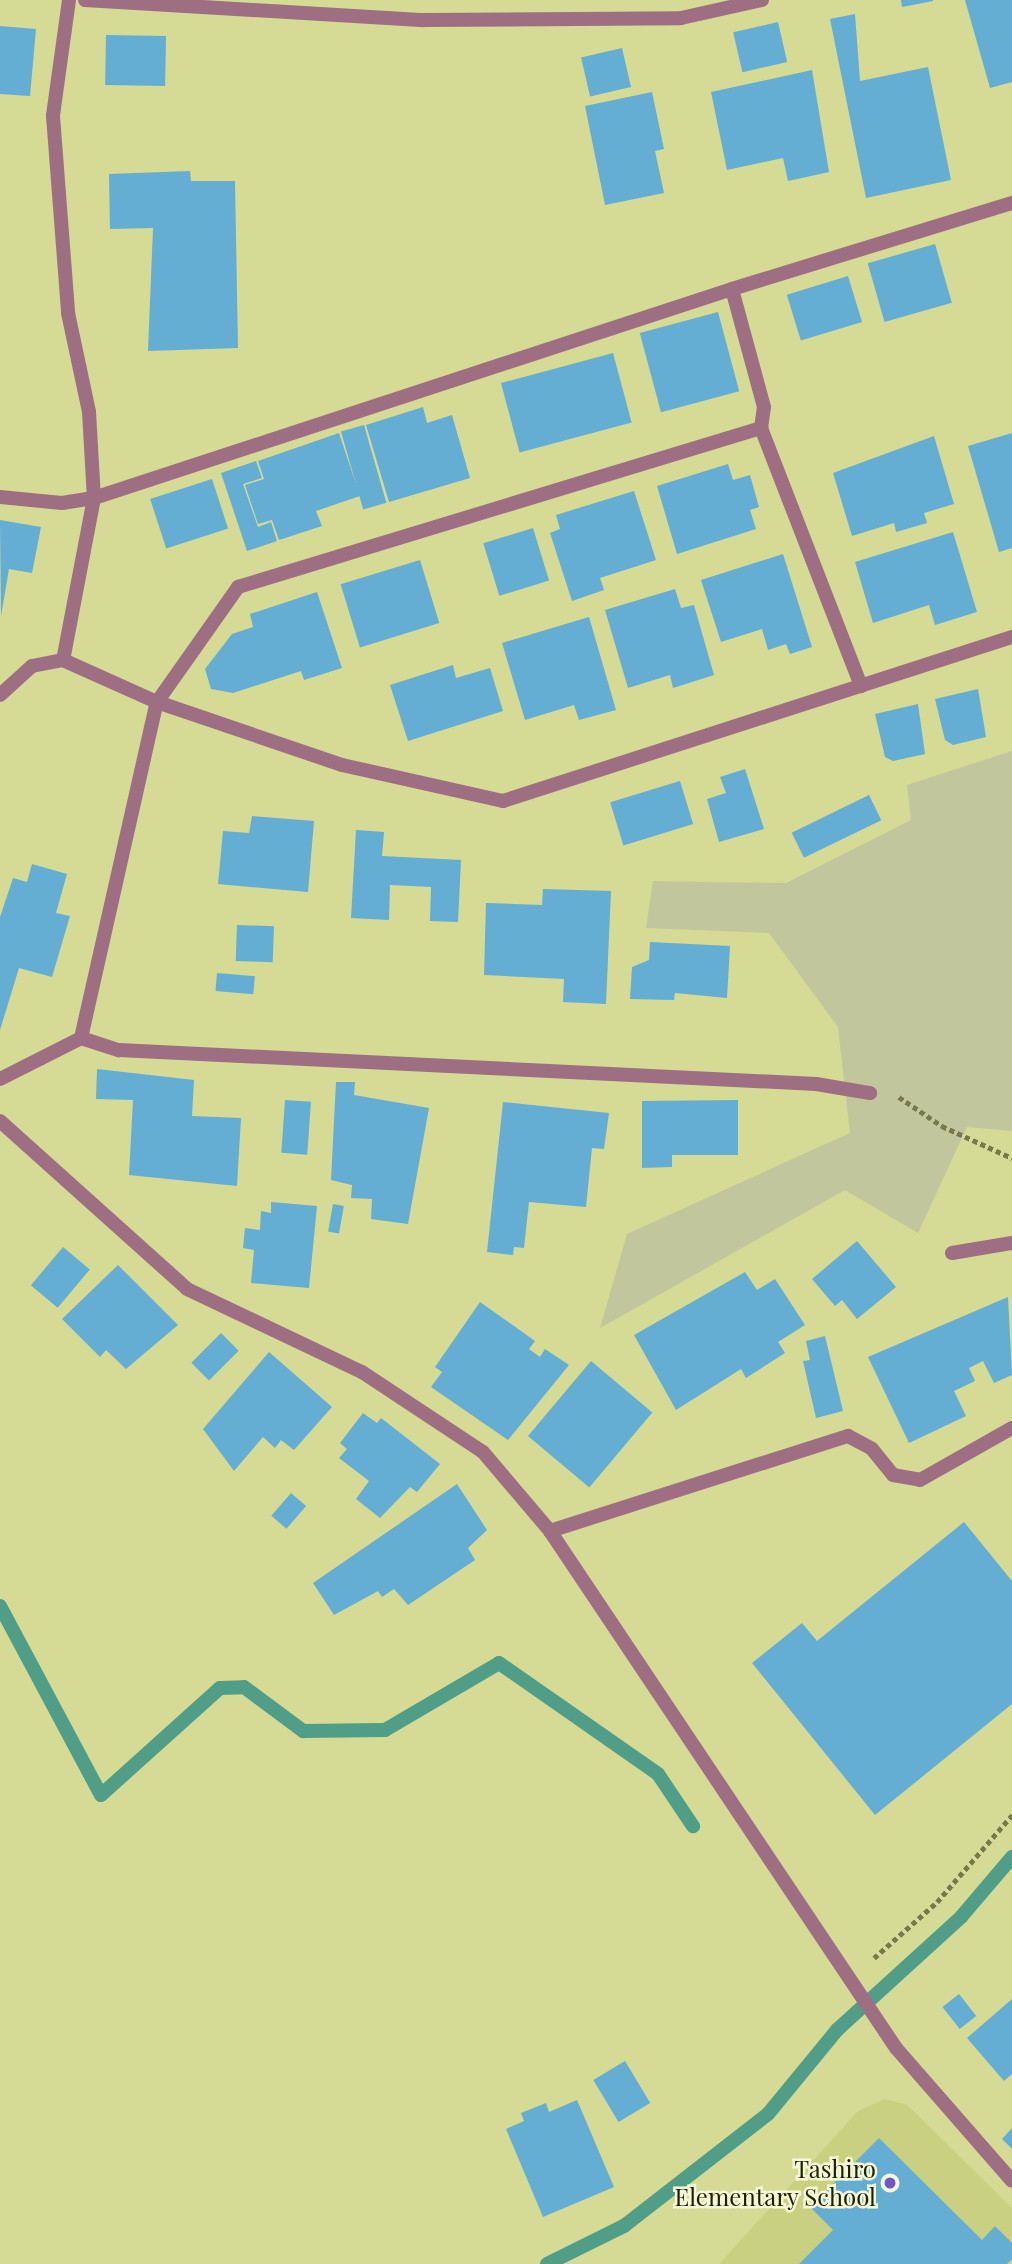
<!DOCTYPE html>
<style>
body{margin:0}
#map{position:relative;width:1012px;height:2264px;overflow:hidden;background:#d5da94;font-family:"Playfair Display",serif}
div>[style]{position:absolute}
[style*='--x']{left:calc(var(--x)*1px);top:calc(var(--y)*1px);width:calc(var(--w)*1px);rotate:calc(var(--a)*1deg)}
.built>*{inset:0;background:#cad082}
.green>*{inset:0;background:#c2c69c}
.stream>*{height:14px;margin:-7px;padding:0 7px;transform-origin:7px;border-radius:7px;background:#509e87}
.building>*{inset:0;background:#64aed3;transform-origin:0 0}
.path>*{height:4.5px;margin-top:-2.25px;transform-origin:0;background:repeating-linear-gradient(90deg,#767949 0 5px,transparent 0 8.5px)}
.lane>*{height:14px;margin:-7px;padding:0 7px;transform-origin:7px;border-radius:7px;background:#9e6f83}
.street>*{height:14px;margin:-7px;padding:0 7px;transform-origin:7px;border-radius:7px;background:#9e6f83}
.dots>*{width:19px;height:19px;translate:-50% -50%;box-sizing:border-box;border:4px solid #f5f8d5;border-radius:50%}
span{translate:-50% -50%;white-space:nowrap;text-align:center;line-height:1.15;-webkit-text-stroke:5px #f5f8d5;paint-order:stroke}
.poi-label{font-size:24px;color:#1d1e02}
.right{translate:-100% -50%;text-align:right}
</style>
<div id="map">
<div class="built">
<i style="clip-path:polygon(885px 2099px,907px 2105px,1012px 2208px,1012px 2264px,719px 2264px,858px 2111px)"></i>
</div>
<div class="green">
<i style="clip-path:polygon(1012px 751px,1012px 1131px,967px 1127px,918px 1233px,845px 1190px,600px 1328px,627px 1234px,850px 1133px,838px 1027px,769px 933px,646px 928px,653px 881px,786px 883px,911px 820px,907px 785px)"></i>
</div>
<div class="stream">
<i style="--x:0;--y:1606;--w:214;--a:61.9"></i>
<i style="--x:101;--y:1795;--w:160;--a:-42"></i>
<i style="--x:220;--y:1688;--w:24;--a:-2"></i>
<i style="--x:244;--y:1687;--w:74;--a:36.7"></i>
<i style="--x:303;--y:1731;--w:82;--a:-0.7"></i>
<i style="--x:385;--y:1730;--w:132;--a:-30.4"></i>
<i style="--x:499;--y:1663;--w:194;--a:34.9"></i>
<i style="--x:658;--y:1774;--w:63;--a:56.1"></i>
<i style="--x:547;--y:2264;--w:86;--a:-26.3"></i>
<i style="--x:624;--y:2226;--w:182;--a:-37.9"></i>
<i style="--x:768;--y:2114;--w:109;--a:-50.6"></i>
<i style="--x:837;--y:2030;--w:168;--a:-42.3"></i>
<i style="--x:961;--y:1917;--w:79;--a:-49.6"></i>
</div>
<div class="building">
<i style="clip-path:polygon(901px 0,933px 0,933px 1px,902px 7px)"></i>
<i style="clip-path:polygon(965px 0,1012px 0,1012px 82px,990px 88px)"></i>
<i style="clip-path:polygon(855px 14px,860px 81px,928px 67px,951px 180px,866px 198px,830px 19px)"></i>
<i style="left:778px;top:22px;width:41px;height:46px;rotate:77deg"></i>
<i style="clip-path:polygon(0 26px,36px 29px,30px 96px,0 94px)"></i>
<i style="left:106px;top:35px;width:60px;height:50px;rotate:1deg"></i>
<i style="left:622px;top:48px;width:40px;height:42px;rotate:77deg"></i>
<i style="clip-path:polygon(812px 70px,829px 172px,788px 181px,783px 158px,727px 170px,711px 92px)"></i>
<i style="clip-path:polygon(652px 92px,664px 149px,655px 151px,664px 193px,605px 205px,585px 106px)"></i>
<i style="clip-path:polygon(190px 171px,191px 181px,235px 181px,238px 348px,148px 351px,153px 228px,110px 229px,109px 174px)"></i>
<i style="left:935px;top:244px;width:61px;height:70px;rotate:74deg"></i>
<i style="left:848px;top:276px;width:48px;height:64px;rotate:73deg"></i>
<i style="left:718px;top:312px;width:82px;height:81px;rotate:75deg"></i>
<i style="left:613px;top:353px;width:72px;height:116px;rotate:75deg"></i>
<i style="clip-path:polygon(423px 407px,427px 423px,452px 415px,470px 478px,389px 502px,366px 425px)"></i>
<i style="left:364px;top:425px;width:81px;height:24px;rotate:74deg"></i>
<i style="clip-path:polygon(339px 433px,360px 496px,316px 511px,322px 526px,279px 540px,272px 520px,258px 524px,245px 485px,264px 479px,258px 461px)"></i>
<i style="clip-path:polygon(1012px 433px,1012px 548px,999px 552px,968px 446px)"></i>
<i style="clip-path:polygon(934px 436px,954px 504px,924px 513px,927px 523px,896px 532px,894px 523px,852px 536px,833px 473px)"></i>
<i style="clip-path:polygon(256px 461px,262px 478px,243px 484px,258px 527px,271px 522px,277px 541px,247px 551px,221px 473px)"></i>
<i style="clip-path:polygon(728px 464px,733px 480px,750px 475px,759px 507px,750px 510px,756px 529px,677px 554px,657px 486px)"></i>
<i style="left:212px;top:479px;width:52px;height:65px;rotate:72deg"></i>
<i style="clip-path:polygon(634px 491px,656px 560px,600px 578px,604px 590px,572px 601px,550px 533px,560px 529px,556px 515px)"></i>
<i style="clip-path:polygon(0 520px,41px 527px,32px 573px,9px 569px,1px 616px)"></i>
<i style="left:533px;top:528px;width:55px;height:52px;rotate:73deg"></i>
<i style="clip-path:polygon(953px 532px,977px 612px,935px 625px,929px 605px,873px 623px,855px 562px)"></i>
<i style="clip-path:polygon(783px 554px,812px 647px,790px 654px,786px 644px,768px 650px,762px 629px,721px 642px,701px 580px)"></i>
<i style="left:420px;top:560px;width:66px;height:83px;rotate:73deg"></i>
<i style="clip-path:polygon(675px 589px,681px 608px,694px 605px,714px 675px,673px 688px,670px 675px,628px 688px,605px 610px)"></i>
<i style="clip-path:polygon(317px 592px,342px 668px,304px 680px,301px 671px,233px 693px,211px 689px,205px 669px,232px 634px,253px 627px,250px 614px)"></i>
<i style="clip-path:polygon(589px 617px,616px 710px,579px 720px,574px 705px,525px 720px,502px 643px)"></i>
<i style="clip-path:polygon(453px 665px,456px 678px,490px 668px,503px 711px,408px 741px,390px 685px)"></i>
<i style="clip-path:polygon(978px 689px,986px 737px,953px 745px,945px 740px,935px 699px)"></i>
<i style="clip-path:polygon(918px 704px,925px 754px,893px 761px,885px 757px,875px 714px)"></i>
<i style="clip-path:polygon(745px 769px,764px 829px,719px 842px,707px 799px,726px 793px,720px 777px)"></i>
<i style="left:680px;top:781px;width:45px;height:73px;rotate:73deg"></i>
<i style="left:869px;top:795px;width:28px;height:86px;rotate:64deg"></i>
<i style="clip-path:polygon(252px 816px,314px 821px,308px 892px,218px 884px,223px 831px,249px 833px)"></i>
<i style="clip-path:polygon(356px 830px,384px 832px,382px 856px,461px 860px,458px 922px,430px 921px,431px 887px,390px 885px,389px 920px,351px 918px)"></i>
<i style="clip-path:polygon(32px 864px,67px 874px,56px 913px,70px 916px,52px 977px,19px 968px,0 1030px,0 917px,13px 878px,27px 882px)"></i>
<i style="clip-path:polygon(543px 889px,611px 891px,606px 1004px,563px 1002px,564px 979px,484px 975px,486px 903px,542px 905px)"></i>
<i style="left:237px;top:925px;width:37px;height:36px;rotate:2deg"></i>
<i style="clip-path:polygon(650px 942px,730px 946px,727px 998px,675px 993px,674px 1000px,630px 999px,632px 967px,649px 960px)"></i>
<i style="left:217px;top:973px;width:38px;height:18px;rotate:5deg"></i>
<i style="clip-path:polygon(97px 1069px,194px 1080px,192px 1116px,241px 1118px,237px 1186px,129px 1175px,133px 1100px,96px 1099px)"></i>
<i style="clip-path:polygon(336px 1082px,355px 1082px,354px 1095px,429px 1108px,408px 1224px,371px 1219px,372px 1199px,351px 1198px,352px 1185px,331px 1180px)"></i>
<i style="left:285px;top:1100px;width:26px;height:53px;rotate:4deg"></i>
<i style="clip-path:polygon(738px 1100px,738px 1155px,672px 1155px,672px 1167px,642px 1168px,642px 1101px)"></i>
<i style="clip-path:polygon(503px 1102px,609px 1113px,604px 1149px,592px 1148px,586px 1207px,529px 1202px,524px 1248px,514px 1247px,513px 1255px,487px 1252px)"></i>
<i style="clip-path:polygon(271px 1202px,317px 1206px,309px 1288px,251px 1283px,254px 1250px,243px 1248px,245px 1228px,260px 1230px,261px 1211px,271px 1213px)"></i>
<i style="left:333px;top:1204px;width:11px;height:28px;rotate:10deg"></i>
<i style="clip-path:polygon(857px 1241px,896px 1287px,857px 1319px,842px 1300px,835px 1306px,812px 1279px)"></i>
<i style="left:63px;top:1247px;width:35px;height:50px;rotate:40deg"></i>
<i style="clip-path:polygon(118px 1265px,178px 1325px,126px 1369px,106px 1350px,100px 1357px,62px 1319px)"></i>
<i style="clip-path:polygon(745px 1272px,757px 1290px,775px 1279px,805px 1325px,778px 1342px,785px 1353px,746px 1378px,741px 1369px,676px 1410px,634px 1335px)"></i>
<i style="clip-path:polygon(1008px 1297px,1012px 1375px,994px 1383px,983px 1361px,969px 1368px,975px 1381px,954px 1391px,966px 1416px,909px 1443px,868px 1357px)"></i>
<i style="clip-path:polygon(480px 1302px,535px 1341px,529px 1349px,540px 1357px,545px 1349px,569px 1365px,508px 1440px,431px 1387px,442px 1372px,435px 1367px)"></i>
<i style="left:221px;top:1333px;width:25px;height:42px;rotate:45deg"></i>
<i style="clip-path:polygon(825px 1336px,843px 1411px,816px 1418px,803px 1361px,810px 1360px,806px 1341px)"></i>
<i style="clip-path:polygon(269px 1352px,332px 1407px,294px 1450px,281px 1440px,275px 1448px,263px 1437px,234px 1471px,203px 1429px)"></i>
<i style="left:591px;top:1361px;width:80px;height:98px;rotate:40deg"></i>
<i style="clip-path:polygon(363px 1413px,377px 1423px,381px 1418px,440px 1464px,417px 1492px,410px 1487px,380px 1518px,356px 1499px,369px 1481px,339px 1458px,347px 1449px,340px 1443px)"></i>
<i style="clip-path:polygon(457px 1484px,487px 1530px,468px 1548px,475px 1560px,408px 1605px,394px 1589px,382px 1597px,378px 1591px,334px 1615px,313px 1583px)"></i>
<i style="left:291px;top:1493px;width:20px;height:30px;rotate:41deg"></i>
<i style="clip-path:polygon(964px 1522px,1012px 1581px,1012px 1704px,875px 1815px,752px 1663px,802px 1623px,817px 1641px)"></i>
<i style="left:959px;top:1994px;width:28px;height:21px;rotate:52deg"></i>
<i style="clip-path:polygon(1012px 1999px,1012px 2074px,1004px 2081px,967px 2038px)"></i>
<i style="left:625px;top:2061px;width:49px;height:37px;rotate:59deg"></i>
<i style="clip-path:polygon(577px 2100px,614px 2187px,543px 2217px,506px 2129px,524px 2121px,521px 2113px,546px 2103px,549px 2112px)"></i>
<i style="clip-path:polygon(1012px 2128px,1012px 2149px,1002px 2139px)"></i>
<i style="clip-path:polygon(879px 2138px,982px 2240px,995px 2226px,1012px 2243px,1012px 2259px,1007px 2264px,799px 2264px,833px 2230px,810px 2207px)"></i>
</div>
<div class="path">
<i style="--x:899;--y:1097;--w:52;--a:34"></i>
<i style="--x:942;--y:1126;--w:77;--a:24.6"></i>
<i style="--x:874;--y:1958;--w:84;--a:-41.6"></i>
<i style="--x:937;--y:1902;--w:115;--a:-49.2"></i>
</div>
<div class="lane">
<i style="--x:761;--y:428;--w:21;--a:-82"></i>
<i style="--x:764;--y:407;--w:122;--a:-105.2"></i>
<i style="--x:732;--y:289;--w:293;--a:-17.1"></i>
<i style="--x:94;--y:498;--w:671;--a:-18.14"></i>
<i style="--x:81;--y:1038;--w:40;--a:18"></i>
<i style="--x:119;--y:1050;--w:698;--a:2.79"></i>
<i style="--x:816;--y:1084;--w:55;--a:9.5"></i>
<i style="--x:952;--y:1253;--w:61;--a:-9.5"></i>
</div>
<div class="street">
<i style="--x:69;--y:0;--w:117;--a:97.9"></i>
<i style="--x:53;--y:116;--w:198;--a:85.6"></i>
<i style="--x:68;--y:313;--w:101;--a:78"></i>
<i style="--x:89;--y:412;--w:86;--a:86.7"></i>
<i style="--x:94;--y:498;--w:165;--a:100.8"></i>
<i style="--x:63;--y:660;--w:103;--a:24.1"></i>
<i style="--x:157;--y:702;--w:141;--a:-54.8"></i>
<i style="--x:238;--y:587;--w:547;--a:-16.91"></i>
<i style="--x:761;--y:428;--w:277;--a:68.8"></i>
<i style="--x:85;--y:0;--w:340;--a:3.4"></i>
<i style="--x:424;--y:20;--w:257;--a:-0.4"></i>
<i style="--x:681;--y:18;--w:83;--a:-12.5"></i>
<i style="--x:0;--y:497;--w:62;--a:5.5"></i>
<i style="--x:62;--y:503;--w:32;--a:-9"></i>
<i style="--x:0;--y:695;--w:43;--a:-42.2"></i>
<i style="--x:32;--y:666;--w:32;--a:-11"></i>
<i style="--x:0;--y:1079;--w:91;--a:-26.8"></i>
<i style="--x:81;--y:1038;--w:344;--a:-77.3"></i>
<i style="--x:157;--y:702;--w:195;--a:18.8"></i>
<i style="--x:342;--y:765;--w:165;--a:12.6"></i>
<i style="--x:503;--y:801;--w:535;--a:-17.86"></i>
<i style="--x:0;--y:1121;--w:251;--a:41.9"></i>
<i style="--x:187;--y:1289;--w:194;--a:25.4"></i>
<i style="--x:362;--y:1372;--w:145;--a:33.5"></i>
<i style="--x:483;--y:1452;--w:104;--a:49.7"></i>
<i style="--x:550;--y:1531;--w:622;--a:56.21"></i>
<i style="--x:896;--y:2048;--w:176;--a:48.9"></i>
<i style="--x:550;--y:1531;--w:313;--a:-17.7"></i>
<i style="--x:848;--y:1436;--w:27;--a:28"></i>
<i style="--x:872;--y:1449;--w:33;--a:51"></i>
<i style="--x:893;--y:1475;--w:27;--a:10"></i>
<i style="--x:920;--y:1480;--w:106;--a:-29.5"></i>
</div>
<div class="dots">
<i style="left:890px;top:2183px;background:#7453cc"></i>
</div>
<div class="poi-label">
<span class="right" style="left:876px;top:2183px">Tashiro<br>Elementary School</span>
</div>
</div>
